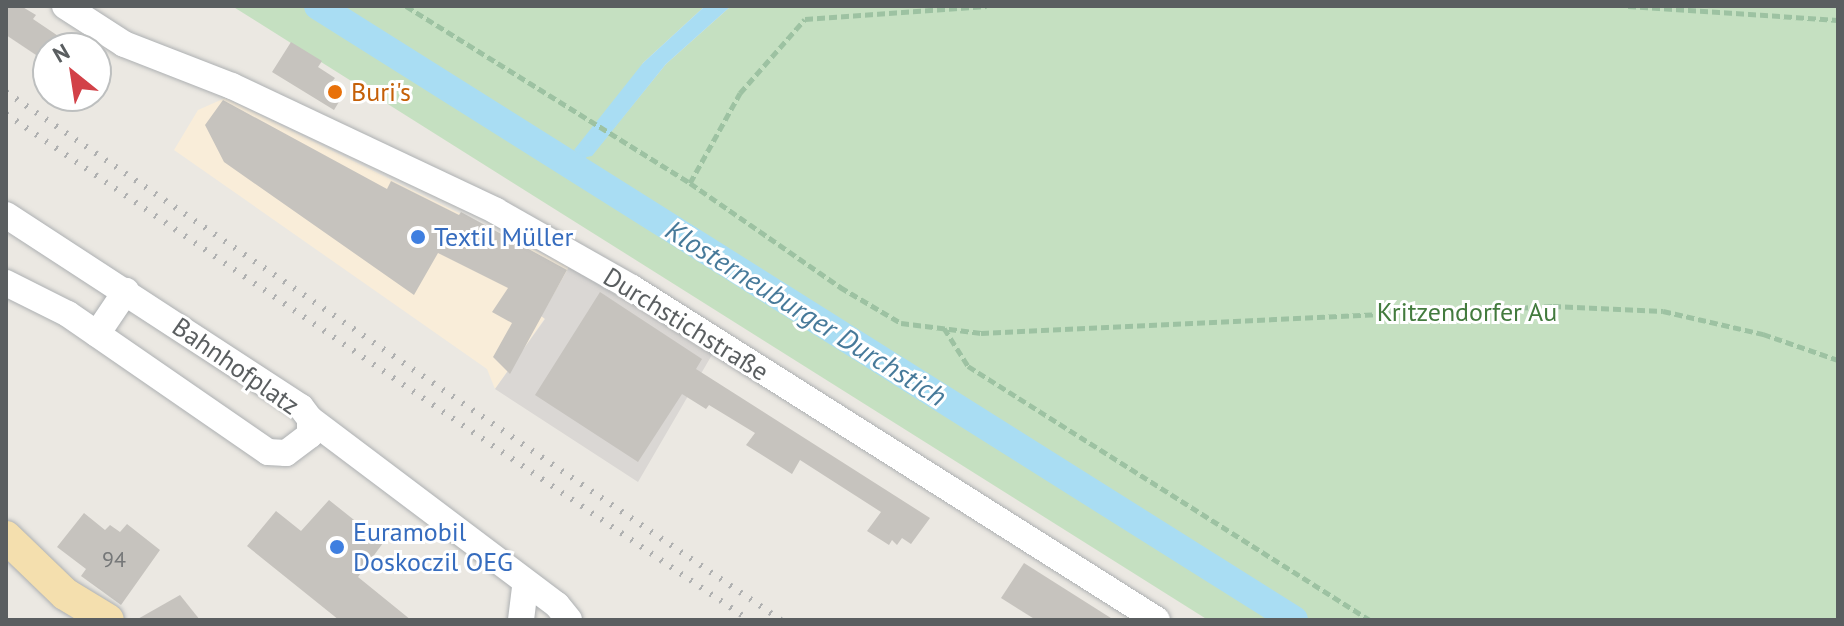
<!DOCTYPE html>
<meta charset="utf-8">
<style>
body{margin:0}
#map{position:relative;width:1844px;height:626px;overflow:hidden;background:#ebe8e2;font-family:"PT Sans",sans-serif}
div>[style]{position:absolute}
[style*='--x']{left:calc(var(--x)*1px);top:calc(var(--y)*1px);width:calc(var(--w)*1px);rotate:calc(var(--a)*1deg)}
.commercial>*{inset:0;background:#f9edd9}
.industrial>*{inset:0;background:#dad7d4}
.green>*{inset:0;background:#c5e0c1}
.water>*{inset:0;background:#a9ddf3}
.stream>*{height:8px;margin:-4px;padding:0 4px;transform-origin:4px;border-radius:4px;background:#a9ddf3}
.canal>*{height:28px;margin:-14px;padding:0 14px;transform-origin:14px;border-radius:14px;background:#a9ddf3}
.building>*{inset:0;background:#c6c3be}
.path>*{height:5px;margin-top:-2.5px;transform-origin:0;background:repeating-linear-gradient(90deg,#9dc2a2 0 8px,transparent 0 12px)}
.roads{filter:drop-shadow(0 0 2px #adb0b2) drop-shadow(0 0 2px #adb0b2)}
.minor>*{height:26px;margin:-13px;padding:0 13px;transform-origin:13px;border-radius:13px;background:#fff}
.major>*{height:32px;margin:-16px;padding:0 16px;transform-origin:16px;border-radius:16px;background:#f4dfae}
.rail>*{height:6px;margin-top:-3px;transform-origin:0;background:repeating-linear-gradient(90deg,#b0b1b1 0 2px,transparent 0 12px)}
.dots>*{width:22px;height:22px;translate:-50% -50%;box-sizing:border-box;border:4px solid #fff;border-radius:50%}
span{translate:-50% -50%;white-space:nowrap;text-align:center;line-height:1.15;-webkit-text-stroke:6px #fff;paint-order:stroke}
.number-label{font-size:22px;color:#757778}
.number-label span{-webkit-text-stroke-width:0}
.food-label{font-size:26px;color:#c56008}
.left{translate:0 -50%;text-align:left}
.shop-label{font-size:26px;color:#366cbe}
.park-label{font-size:26px;color:#437b3e}
.street-label{font-size:26px;color:#5a5e60}
.water-label{font-size:28px;color:#477a9a;font-style:italic}
.frame{position:absolute;inset:0;border:8px solid #5a5e60;pointer-events:none}
.north{position:absolute;left:32px;top:32px;width:80px;height:80px;box-sizing:border-box;background:#fff;border:2px solid #bdbfbf;border-radius:50%;rotate:330deg;font-size:22px;font-weight:700;line-height:32px;text-align:center;color:#5a5e60}
.north::after{content:'';display:block;margin:auto;width:28px;height:36px;background:#d24148;clip-path:polygon(50% 0,100% 100%,50% 72%,0 100%)}
</style>
<div id="map">
<div class="commercial">
<i style="clip-path:polygon(225px 98px,569px 267px,542px 316px,545px 318px,495px 389px,487px 369px,174px 150px,198px 110px)"></i>
</div>
<div class="industrial">
<i style="clip-path:polygon(569px 267px,713px 353px,638px 482px,495px 389px,545px 319px,541px 316px)"></i>
</div>
<div class="green">
<i style="clip-path:polygon(232px 6px,705px 6px,643px 63px,592px 155px,666px 64px,731px 6px,1838px 6px,1838px 620px,1208px 620px)"></i>
</div>
<div class="water">
<i style="clip-path:polygon(705px 6px,731px 6px,666px 64px,592px 156px,581px 158px,574px 150px,643px 63px)"></i>
</div>
<div class="stream">
<i style="--x:574;--y:167;--w:21;--a:-53"></i>
</div>
<div class="canal">
<i style="--x:318;--y:6;--w:1153;--a:32.17"></i>
</div>
<div class="building">
<i style="clip-path:polygon(6px 6px,21px 6px,36px 15px,33px 19px,76px 48px,48px 48px,48px 63px,6px 35px)"></i>
<i style="clip-path:polygon(291px 42px,322px 61px,318px 67px,335px 78px,331px 83px,345px 92px,334px 110px,272px 72px)"></i>
<i style="clip-path:polygon(223px 100px,387px 189px,391px 181px,459px 215px,461px 212px,567px 270px,510px 374px,493px 357px,512px 323px,492px 312px,508px 288px,438px 253px,414px 295px,224px 162px,205px 125px)"></i>
<i style="clip-path:polygon(600px 292px,702px 359px,696px 369px,930px 518px,911px 544px,902px 538px,897px 545px,892px 540px,889px 545px,867px 531px,881px 512px,800px 460px,792px 474px,746px 445px,755px 433px,709px 405px,706px 409px,682px 394px,638px 462px,535px 395px)"></i>
<i style="clip-path:polygon(329px 500px,383px 543px,358px 577px,411px 620px,339px 620px,247px 546px,276px 511px,301px 531px)"></i>
<i style="clip-path:polygon(84px 513px,105px 530px,110px 525px,120px 532px,127px 524px,160px 550px,121px 605px,81px 576px,86px 569px,57px 547px)"></i>
<i style="clip-path:polygon(1024px 563px,1114px 620px,1036px 620px,1001px 598px)"></i>
<i style="clip-path:polygon(180px 595px,200px 620px,136px 620px)"></i>
</div>
<div class="path">
<i style="--x:406;--y:6;--w:335;--a:31.9"></i>
<i style="--x:690;--y:183;--w:183;--a:34.7"></i>
<i style="--x:840;--y:287;--w:71;--a:30.5"></i>
<i style="--x:901;--y:323;--w:81;--a:7.1"></i>
<i style="--x:981;--y:333;--w:573;--a:-2.7"></i>
<i style="--x:1553;--y:306;--w:110;--a:2.6"></i>
<i style="--x:1663;--y:311;--w:103;--a:13"></i>
<i style="--x:1763;--y:334;--w:79;--a:19.1"></i>
<i style="--x:1628;--y:6;--w:210;--a:3.8"></i>
<i style="--x:690;--y:183;--w:103;--a:-60.9"></i>
<i style="--x:740;--y:93;--w:98;--a:-48.7"></i>
<i style="--x:805;--y:19;--w:182;--a:-4.1"></i>
<i style="--x:944;--y:328;--w:45;--a:57.7"></i>
<i style="--x:968;--y:366;--w:476;--a:32.3"></i>
</div>
<div class="roads">
<div class="minor">
<i style="--x:65;--y:6;--w:70;--a:32.8"></i>
<i style="--x:124;--y:44;--w:116;--a:21.3"></i>
<i style="--x:232;--y:86;--w:292;--a:25.3"></i>
<i style="--x:496;--y:211;--w:156;--a:29.5"></i>
<i style="--x:632;--y:288;--w:621;--a:32.31"></i>
<i style="--x:6;--y:215;--w:352;--a:33.1"></i>
<i style="--x:301;--y:407;--w:15;--a:53"></i>
<i style="--x:310;--y:419;--w:16;--a:90"></i>
<i style="--x:310;--y:435;--w:30;--a:143"></i>
<i style="--x:286;--y:453;--w:18;--a:-177"></i>
<i style="--x:268;--y:452;--w:243;--a:-145.4"></i>
<i style="--x:68;--y:314;--w:69;--a:-153.4"></i>
<i style="--x:97;--y:334;--w:52;--a:-56"></i>
<i style="--x:310;--y:419;--w:309;--a:37"></i>
<i style="--x:557;--y:605;--w:19;--a:51"></i>
<i style="--x:521;--y:620;--w:38;--a:-83"></i>
</div>
<div class="major">
<i style="--x:6;--y:537;--w:82;--a:44"></i>
<i style="--x:65;--y:594;--w:50;--a:31.2"></i>
</div>
</div>
<div class="rail">
<i style="--x:6;--y:92;--w:938;--a:34.27"></i>
<i style="--x:6;--y:114;--w:899;--a:34.26"></i>
</div>
<div class="dots">
<i style="left:335px;top:92px;background:#e8710a"></i>
<i style="left:418px;top:237px;background:#3f7fe0"></i>
<i style="left:337px;top:547px;background:#3f7fe0"></i>
</div>
<div class="number-label">
<span style="left:114px;top:560px">94</span>
</div>
<div class="food-label">
<span class="left" style="left:351px;top:92px">Buri's</span>
</div>
<div class="shop-label">
<span class="left" style="left:434px;top:237px">Textil Müller</span>
<span class="left" style="left:353px;top:547px">Euramobil<br>Doskoczil OEG</span>
</div>
<div class="park-label">
<span style="left:1467px;top:312px">Kritzendorfer Au</span>
</div>
<div class="street-label">
<span style="left:686px;top:324px;rotate:32deg">Durchstichstraße</span>
<span style="left:236px;top:366px;rotate:35deg">Bahnhofplatz</span>
</div>
<div class="water-label">
<span style="left:806px;top:313px;rotate:32deg">Klosterneuburger Durchstich</span>
</div>
<div class="frame"></div>
<div class="north">N</div>
</div>
